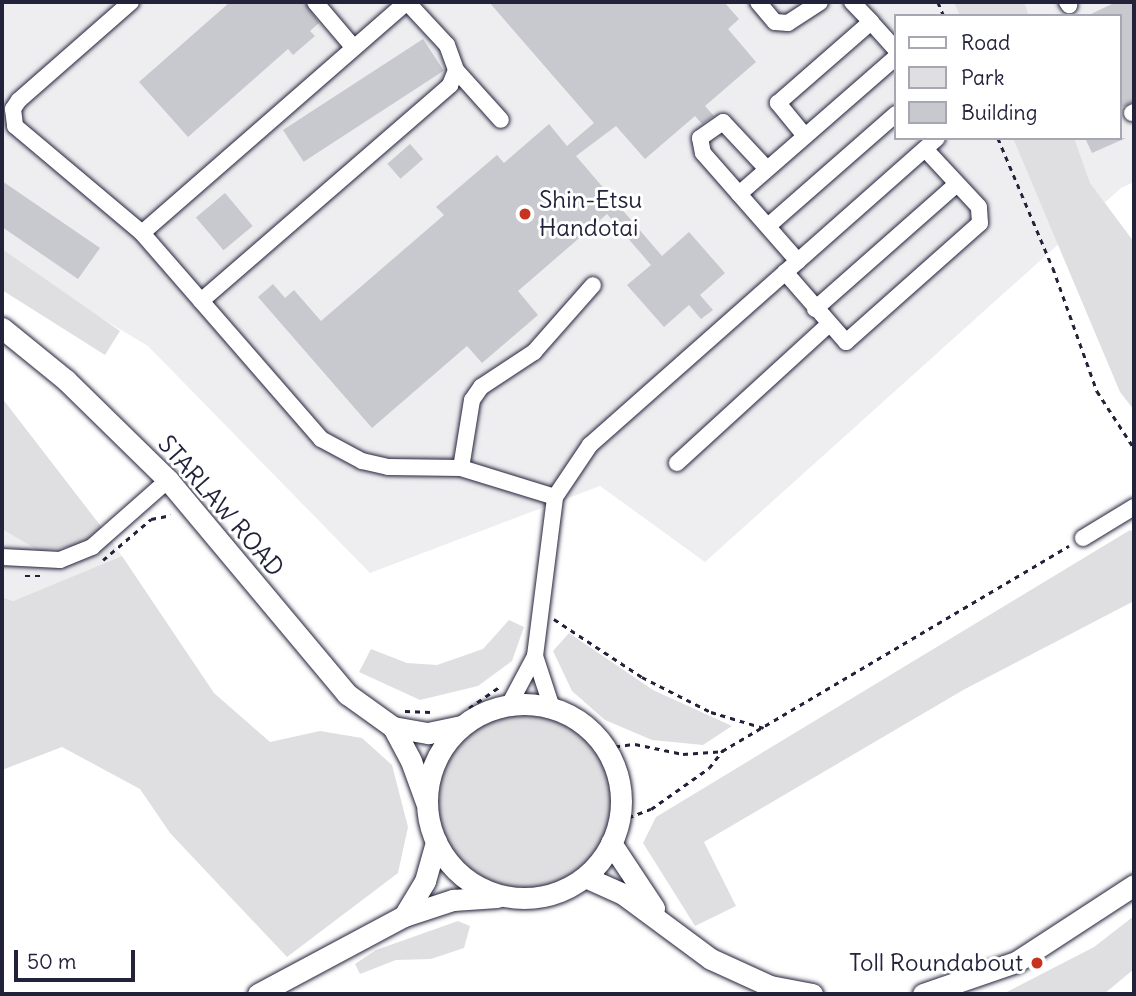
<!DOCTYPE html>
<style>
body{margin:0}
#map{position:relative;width:1136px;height:996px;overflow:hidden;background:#fff;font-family:Delius,sans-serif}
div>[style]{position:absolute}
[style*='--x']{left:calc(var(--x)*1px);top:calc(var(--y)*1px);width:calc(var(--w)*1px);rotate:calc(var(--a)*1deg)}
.built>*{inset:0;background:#eeeef1}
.green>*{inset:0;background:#dfdfe2}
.round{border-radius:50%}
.building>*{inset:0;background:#c8c8cf;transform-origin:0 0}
.path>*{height:2.5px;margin-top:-1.25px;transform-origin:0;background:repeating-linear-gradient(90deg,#22223b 0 5px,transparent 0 10px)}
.roads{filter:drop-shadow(0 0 2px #22223b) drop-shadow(0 0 2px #22223b)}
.minor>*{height:16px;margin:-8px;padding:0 8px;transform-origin:8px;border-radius:8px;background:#fff}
.major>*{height:21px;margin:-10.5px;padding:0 10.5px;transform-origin:10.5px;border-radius:10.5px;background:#fff}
.major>.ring{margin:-10.5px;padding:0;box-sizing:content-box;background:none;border:21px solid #fff;border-radius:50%}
.dots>*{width:19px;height:19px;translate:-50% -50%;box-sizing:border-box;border:4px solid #fff;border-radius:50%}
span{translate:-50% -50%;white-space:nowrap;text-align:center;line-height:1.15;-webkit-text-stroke:6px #fff;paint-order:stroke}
.poi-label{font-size:24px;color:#22223b}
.left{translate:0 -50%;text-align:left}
.right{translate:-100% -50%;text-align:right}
.street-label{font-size:24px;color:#22223b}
.frame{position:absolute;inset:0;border:4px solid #22223b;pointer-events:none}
.legend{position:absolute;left:894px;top:14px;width:228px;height:126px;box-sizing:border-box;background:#fff;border:2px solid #a7a7b1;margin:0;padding:9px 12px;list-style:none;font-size:21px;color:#22223b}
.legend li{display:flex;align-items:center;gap:14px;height:35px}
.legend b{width:35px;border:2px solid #a7a7b1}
.scale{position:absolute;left:14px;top:950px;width:121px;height:32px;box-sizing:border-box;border:4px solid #22223b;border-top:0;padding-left:9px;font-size:21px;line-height:24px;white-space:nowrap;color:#22223b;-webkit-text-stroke:5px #fff;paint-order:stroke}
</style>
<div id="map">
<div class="built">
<i style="clip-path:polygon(evenodd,2px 2px,1134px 2px,1134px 182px,1121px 188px,705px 562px,600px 486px,370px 573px,148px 346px,2px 259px,2px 2px,896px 16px,1120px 16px,1120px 138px,896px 138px,896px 16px)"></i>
<i style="clip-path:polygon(2px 529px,39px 551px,103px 529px,122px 556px,13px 601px,2px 597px)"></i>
</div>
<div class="green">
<i style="clip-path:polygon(954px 2px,1024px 2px,1029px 16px,960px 16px)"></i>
<i style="clip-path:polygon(1013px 138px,1074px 138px,1090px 183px,1134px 242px,1134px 410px,1120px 392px)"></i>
<i style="clip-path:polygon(2px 249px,120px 331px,105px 355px,2px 290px)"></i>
<i style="clip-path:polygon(2px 398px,103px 529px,79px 545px,39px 551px,2px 529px)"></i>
<i style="clip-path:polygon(1130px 530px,1134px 533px,1134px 601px,965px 689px,704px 842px,736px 906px,695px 926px,643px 843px,656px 817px)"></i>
<i style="clip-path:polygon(122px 556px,214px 693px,270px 742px,320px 731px,362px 738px,392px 765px,408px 827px,398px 873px,287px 957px,170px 833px,140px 789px,62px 747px,2px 770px,2px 597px,13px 601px)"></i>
<i style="clip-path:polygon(509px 620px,524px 627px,512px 661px,478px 686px,420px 700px,359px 672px,371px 649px,407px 663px,437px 665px,483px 649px)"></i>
<i style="clip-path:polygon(569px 633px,653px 690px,732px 726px,703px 745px,652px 740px,605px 720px,572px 691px,553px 651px)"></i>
<i class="round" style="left:438px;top:714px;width:174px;height:174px"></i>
<i style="clip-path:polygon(1134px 916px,1134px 969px,1104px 994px,1003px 994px,1094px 947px)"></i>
<i style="clip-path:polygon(458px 921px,470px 926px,464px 948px,431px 959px,396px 960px,360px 974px,355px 964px,376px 950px)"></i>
</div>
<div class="building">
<i style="clip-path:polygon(230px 2px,305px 2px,319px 23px,310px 31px,315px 36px,293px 55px,288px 49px,188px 137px,139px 82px)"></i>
<i style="clip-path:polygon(489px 2px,724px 2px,739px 19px,728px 29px,756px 62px,705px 106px,714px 116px,702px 124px,695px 116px,645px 159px,616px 126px,576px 156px,662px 256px,689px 232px,725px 273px,700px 295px,713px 310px,701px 319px,689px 305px,664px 327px,627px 285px,651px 265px,607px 214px,518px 291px,538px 315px,482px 363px,467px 346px,372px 428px,258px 297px,273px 284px,285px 298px,294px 290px,321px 321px,444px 215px,436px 207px,497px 155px,504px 163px,549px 124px,567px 146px,594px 123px)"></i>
<i style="clip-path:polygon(1116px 2px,1134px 2px,1134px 101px,1120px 108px,1120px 16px,1087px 16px)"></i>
<i style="left:423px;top:39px;width:38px;height:167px;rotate:57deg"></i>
<i style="clip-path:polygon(1085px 138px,1126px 138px,1092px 153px)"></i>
<i style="left:410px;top:144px;width:20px;height:30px;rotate:49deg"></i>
<i style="clip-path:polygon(2px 181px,100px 248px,78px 279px,2px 227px)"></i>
<i style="left:225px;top:193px;width:43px;height:38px;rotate:50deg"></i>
</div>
<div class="path">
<i style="--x:938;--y:2;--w:15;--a:67"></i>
<i style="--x:998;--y:138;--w:141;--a:67.1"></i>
<i style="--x:1053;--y:268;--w:131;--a:70.3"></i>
<i style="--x:1097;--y:391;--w:68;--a:57"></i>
<i style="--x:103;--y:560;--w:63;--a:-40.5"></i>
<i style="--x:151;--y:519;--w:20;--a:-11"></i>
<i style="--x:25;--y:576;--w:18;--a:0"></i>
<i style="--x:554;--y:619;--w:105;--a:33.4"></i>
<i style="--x:642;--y:677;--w:77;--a:26.9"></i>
<i style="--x:711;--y:712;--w:55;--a:16.8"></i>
<i style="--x:469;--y:708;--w:38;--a:-35"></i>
<i style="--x:405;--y:711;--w:26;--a:2"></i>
<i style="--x:605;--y:748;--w:30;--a:-8"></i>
<i style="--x:635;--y:744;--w:49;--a:11.8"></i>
<i style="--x:683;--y:754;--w:39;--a:-4"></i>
<i style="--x:722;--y:751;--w:403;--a:-30.6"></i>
<i style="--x:619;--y:821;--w:34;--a:-21"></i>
<i style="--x:651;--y:809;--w:71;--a:-35.3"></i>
<i style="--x:709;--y:768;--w:23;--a:-52"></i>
</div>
<div class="roads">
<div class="minor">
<i style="--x:131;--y:2;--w:149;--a:138.8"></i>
<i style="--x:19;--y:100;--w:11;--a:124"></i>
<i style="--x:13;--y:109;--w:17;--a:83"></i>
<i style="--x:15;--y:126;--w:166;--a:40.1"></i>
<i style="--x:142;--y:233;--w:273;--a:49"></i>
<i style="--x:321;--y:439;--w:47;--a:28.2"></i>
<i style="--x:362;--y:461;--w:27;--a:13"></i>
<i style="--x:388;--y:467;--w:73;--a:0.8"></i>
<i style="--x:461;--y:468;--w:98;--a:17.1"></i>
<i style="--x:555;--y:497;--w:63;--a:-56.1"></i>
<i style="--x:590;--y:445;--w:463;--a:-41.5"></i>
<i style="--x:315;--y:2;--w:60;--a:49.7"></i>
<i style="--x:758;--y:2;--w:26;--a:50"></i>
<i style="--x:775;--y:22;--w:13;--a:4"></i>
<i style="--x:788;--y:23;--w:38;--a:-33"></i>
<i style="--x:852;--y:2;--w:28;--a:46"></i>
<i style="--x:1067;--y:2;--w:4;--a:56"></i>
<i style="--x:1132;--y:113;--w:2;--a:-27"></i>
<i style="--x:805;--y:136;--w:43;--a:-129.3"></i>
<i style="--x:778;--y:103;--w:123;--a:-41.1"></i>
<i style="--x:871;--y:22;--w:38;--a:48"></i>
<i style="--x:767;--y:169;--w:64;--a:-133.1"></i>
<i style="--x:723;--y:122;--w:28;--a:145"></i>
<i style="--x:700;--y:138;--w:15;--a:79"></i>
<i style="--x:703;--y:153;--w:144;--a:48.7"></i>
<i style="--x:739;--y:194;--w:208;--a:-41.1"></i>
<i style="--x:768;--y:226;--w:170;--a:-41.2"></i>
<i style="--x:142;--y:233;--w:352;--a:-41.1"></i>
<i style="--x:407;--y:2;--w:59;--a:47.1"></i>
<i style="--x:447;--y:45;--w:27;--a:70"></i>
<i style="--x:785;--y:272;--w:93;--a:48.9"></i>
<i style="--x:846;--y:342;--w:179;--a:-41.6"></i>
<i style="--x:980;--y:223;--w:16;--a:-94"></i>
<i style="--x:979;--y:207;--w:78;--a:-132.9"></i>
<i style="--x:201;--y:301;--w:330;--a:-40.9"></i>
<i style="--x:450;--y:85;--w:16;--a:-68"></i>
<i style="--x:456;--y:70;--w:67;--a:48"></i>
<i style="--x:815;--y:309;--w:189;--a:-41.4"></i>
<i style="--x:677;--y:463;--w:206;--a:-42.4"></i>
<i style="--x:461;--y:468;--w:69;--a:-80.8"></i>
<i style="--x:472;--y:400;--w:16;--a:-55"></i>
<i style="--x:481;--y:387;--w:64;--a:-33.4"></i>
<i style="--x:534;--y:352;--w:89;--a:-48.6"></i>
<i style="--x:1083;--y:538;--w:60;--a:-31.3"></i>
<i style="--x:2;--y:557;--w:58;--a:3"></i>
<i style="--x:60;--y:560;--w:35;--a:-22"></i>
<i style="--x:92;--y:547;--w:101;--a:-41.4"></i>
<i style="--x:535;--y:656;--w:160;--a:-82.8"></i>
<i style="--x:509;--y:705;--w:55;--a:-62"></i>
<i style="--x:535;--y:656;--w:55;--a:71.9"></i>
</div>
<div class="major">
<i style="--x:2;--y:328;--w:82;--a:39.1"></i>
<i style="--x:66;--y:380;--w:143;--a:44.4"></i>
<i style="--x:168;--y:480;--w:279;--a:50.1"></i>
<i style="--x:347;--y:694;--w:57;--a:35.7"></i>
<i style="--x:393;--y:727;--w:36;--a:10"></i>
<i style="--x:428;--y:733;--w:34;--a:-12"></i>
<i class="ring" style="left:427px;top:704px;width:173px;height:173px"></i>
<i style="--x:393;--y:727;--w:38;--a:62"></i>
<i style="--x:411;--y:761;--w:44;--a:69.9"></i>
<i style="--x:611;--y:843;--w:78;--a:56.5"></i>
<i style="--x:585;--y:877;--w:42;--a:24.1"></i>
<i style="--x:623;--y:894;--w:109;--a:36.5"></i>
<i style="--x:711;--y:959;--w:65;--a:24.6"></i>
<i style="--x:770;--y:986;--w:43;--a:10.8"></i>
<i style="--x:404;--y:916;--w:41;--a:-59"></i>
<i style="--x:425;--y:881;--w:41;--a:-74.2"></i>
<i style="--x:258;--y:994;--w:166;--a:-28.1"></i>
<i style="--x:404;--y:916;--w:52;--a:-18.1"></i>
<i style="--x:453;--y:900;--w:44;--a:-3.9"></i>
<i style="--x:923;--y:994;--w:98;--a:-19"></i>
<i style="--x:1016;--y:962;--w:141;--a:-33.1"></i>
</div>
</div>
<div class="dots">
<i style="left:525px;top:214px;background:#c8321e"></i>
<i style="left:1037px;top:963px;background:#c8321e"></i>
</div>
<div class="poi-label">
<span class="left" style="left:539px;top:214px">Shin-Etsu<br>Handotai</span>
<span class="right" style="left:1023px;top:963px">Toll Roundabout</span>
</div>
<div class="street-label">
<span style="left:221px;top:506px;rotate:49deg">STARLAW ROAD</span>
</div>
<div class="frame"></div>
<ul class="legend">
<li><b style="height:9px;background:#fff"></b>Road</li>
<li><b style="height:19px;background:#dfdfe2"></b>Park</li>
<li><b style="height:19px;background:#c8c8cf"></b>Building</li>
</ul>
<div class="scale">50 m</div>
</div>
